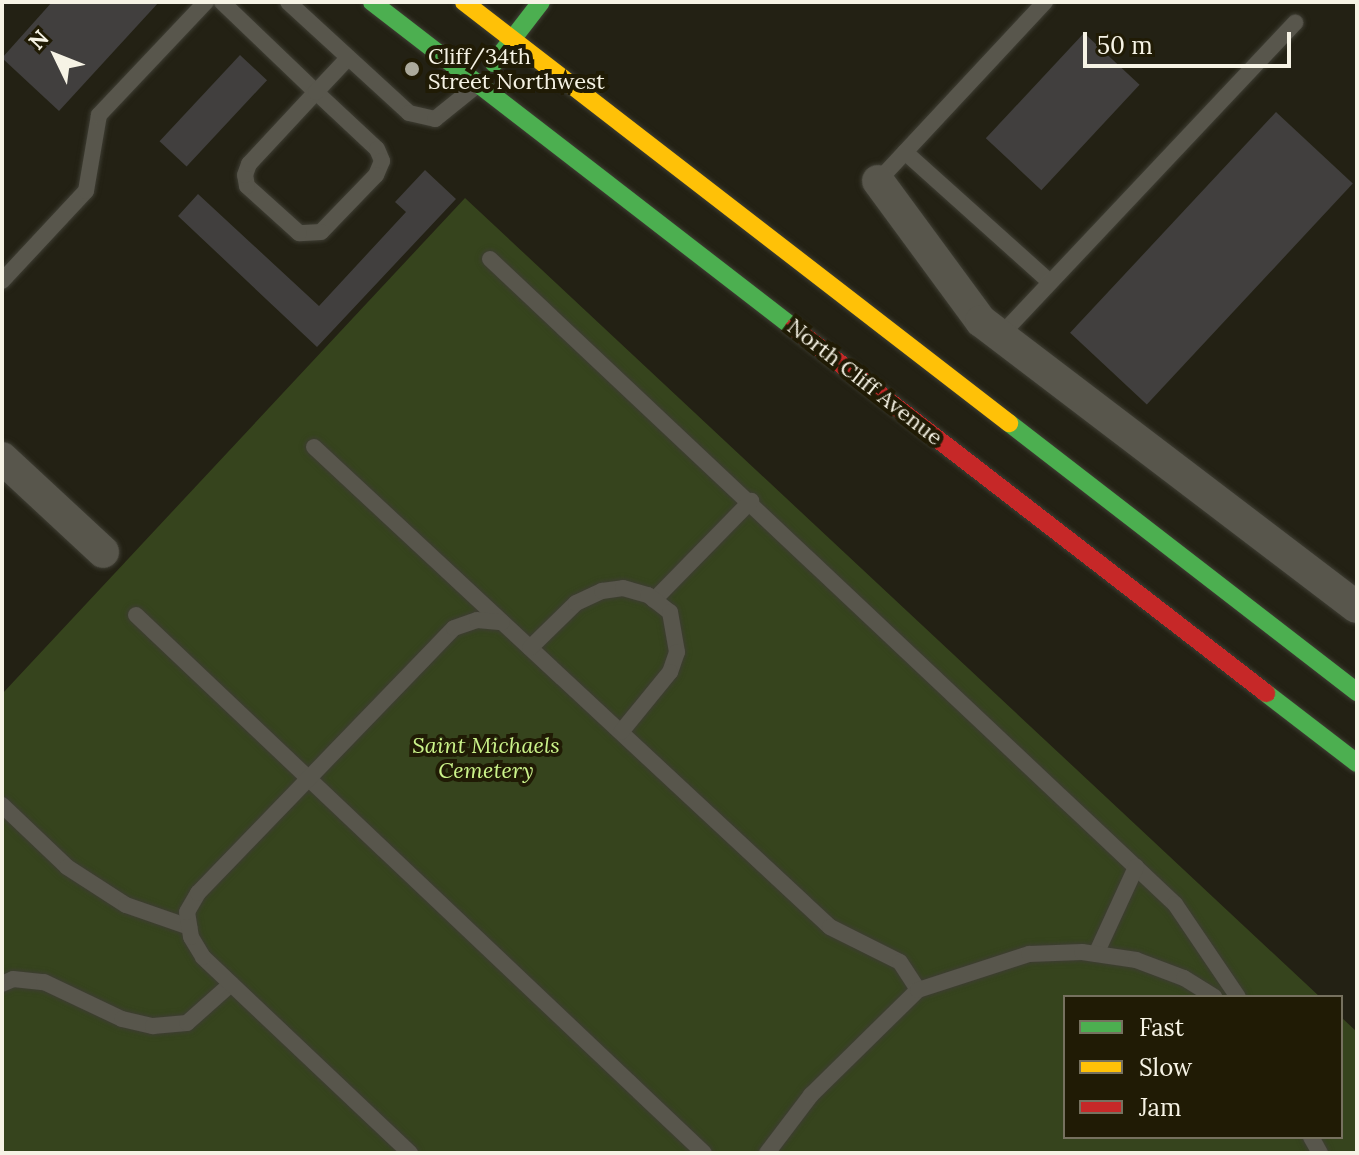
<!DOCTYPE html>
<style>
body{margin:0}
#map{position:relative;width:1359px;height:1155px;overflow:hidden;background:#232114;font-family:Lora,serif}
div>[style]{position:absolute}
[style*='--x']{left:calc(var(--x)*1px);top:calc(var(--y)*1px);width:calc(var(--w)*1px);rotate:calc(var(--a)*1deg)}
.green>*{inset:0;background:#36441d}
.building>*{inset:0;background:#413f3e;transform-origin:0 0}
.roads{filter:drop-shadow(0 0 2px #3e3d33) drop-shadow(0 0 2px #3e3d33)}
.lane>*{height:16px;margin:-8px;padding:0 8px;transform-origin:8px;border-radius:8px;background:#58564c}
.street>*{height:32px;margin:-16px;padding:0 16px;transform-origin:16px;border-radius:16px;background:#58564c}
.fast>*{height:18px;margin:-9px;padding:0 9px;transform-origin:9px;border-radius:9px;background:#4caf50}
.slow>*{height:18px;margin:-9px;padding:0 9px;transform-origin:9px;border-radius:9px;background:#ffc107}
.jam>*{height:18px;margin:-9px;padding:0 9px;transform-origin:9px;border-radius:9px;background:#c62828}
.dots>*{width:22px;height:22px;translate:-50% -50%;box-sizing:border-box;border:4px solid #201b05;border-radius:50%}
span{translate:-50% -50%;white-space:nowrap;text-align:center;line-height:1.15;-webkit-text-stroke:8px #201b05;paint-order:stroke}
.poi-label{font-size:22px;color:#f6f3e5}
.left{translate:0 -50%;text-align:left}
.street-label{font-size:22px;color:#f6f3e5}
.park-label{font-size:22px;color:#cbf38a;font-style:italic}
.frame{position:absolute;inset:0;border:4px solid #f6f3e5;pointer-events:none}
.legend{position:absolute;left:1063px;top:995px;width:280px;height:144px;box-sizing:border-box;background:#201b05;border:2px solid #76715f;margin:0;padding:10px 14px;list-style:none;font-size:24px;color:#f6f3e5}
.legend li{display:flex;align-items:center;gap:16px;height:40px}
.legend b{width:40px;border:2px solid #76715f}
.north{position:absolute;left:16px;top:16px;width:80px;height:80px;-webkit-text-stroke:6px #201b05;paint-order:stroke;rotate:313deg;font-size:22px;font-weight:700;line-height:32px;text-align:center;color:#f6f3e5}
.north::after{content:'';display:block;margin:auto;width:28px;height:36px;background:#f6f3e5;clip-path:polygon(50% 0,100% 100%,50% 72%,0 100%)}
.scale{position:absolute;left:1083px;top:32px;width:208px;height:36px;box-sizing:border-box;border:4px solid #f6f3e5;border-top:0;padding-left:10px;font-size:24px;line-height:28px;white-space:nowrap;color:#f6f3e5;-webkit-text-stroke:6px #201b05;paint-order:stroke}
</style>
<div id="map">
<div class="green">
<i style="clip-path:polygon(465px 198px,1320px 997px,1065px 997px,1065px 1137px,1341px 1137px,1341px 1017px,1357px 1032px,1357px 1153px,2px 1153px,2px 694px)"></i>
</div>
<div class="building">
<i style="clip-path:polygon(52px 2px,159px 2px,59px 111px,2px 58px)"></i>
<i style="left:1084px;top:33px;width:76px;height:144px;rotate:43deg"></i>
<i style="left:240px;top:55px;width:37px;height:118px;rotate:43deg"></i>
<i style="left:1276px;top:112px;width:105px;height:302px;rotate:43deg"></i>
<i style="clip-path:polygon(425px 170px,456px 199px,317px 347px,178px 216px,198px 194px,319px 306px,406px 212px,395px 202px)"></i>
</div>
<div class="roads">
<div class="lane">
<i style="--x:222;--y:2;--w:130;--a:43.8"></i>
<i style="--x:316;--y:92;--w:83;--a:43.1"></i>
<i style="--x:377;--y:149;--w:13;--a:67"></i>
<i style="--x:382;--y:161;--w:15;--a:113"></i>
<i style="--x:376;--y:175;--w:79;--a:134"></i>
<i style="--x:321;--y:232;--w:22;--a:177"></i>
<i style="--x:299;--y:233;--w:70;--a:-137.9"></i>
<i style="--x:247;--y:186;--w:11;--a:-100"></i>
<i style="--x:245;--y:175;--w:12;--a:-70"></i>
<i style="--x:249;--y:164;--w:98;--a:-47.1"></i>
<i style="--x:316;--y:92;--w:47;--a:-46.7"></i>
<i style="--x:288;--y:2;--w:164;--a:42.5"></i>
<i style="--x:409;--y:113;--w:27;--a:13"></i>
<i style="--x:435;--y:119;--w:53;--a:-38.8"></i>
<i style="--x:905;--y:152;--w:195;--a:41.9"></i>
<i style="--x:878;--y:181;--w:245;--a:-47"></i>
<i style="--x:490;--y:259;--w:941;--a:43.28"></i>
<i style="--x:1175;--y:904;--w:112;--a:55.9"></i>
<i style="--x:2;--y:281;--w:123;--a:-47"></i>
<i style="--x:86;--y:191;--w:77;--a:-80.3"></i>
<i style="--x:99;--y:115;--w:156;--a:-46.6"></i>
<i style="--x:999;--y:337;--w:432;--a:-46.7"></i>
<i style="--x:314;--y:447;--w:705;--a:42.93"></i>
<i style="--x:830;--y:927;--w:78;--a:26.6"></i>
<i style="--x:900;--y:962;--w:33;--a:57"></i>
<i style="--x:654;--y:600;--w:139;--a:-45.6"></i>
<i style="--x:136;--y:615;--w:782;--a:43.45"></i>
<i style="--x:530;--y:648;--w:64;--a:-44.4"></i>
<i style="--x:576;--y:603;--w:29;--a:-25"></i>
<i style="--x:602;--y:591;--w:21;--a:-8"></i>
<i style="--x:623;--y:588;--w:26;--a:16"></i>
<i style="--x:648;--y:595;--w:28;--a:38"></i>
<i style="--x:670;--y:612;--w:41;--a:80.1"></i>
<i style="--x:677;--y:652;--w:21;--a:109"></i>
<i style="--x:670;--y:672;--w:77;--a:129.2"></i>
<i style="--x:2;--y:805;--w:90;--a:43.6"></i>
<i style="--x:67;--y:867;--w:70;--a:32.8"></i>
<i style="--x:126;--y:905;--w:67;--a:19.2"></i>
<i style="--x:1096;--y:954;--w:96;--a:-65.3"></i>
<i style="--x:2;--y:984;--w:12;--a:-24"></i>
<i style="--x:13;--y:979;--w:31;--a:6"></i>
<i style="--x:44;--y:982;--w:86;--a:25.4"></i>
<i style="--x:122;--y:1019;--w:32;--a:13"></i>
<i style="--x:153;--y:1026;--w:34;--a:-5"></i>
<i style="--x:187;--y:1023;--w:59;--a:-41.6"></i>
<i style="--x:1311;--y:1137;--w:18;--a:61"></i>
<i style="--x:410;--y:1153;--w:285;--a:-136.6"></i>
<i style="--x:203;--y:957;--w:23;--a:-121"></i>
<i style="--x:191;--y:937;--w:25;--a:-99"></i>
<i style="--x:187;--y:912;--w:22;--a:-60"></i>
<i style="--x:198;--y:893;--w:368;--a:-46"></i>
<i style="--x:454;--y:628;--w:24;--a:-19"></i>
<i style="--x:477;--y:620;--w:25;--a:5"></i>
<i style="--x:767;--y:1153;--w:73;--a:-52.8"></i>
<i style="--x:811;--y:1095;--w:150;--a:-44.5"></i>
<i style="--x:918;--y:990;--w:117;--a:-18"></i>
<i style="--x:1029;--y:954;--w:53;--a:-2.2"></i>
<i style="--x:1082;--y:952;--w:55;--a:8.4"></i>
<i style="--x:1136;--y:960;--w:51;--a:20.6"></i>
<i style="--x:1184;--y:978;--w:36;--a:32"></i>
</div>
<div class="street">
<i style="--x:878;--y:181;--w:174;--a:53.7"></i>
<i style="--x:981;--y:321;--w:472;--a:37.3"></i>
<i style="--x:2;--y:458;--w:138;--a:42.9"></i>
</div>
<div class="fast">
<i style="--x:372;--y:2;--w:533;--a:37.69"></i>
<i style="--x:494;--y:63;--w:77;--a:-52.4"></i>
<i style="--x:1009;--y:423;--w:440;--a:37.7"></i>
<i style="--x:1266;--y:693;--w:115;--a:37.6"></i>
</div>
<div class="slow">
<i style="--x:464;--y:2;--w:689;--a:37.69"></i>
</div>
<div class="jam">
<i style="--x:794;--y:328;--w:597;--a:37.71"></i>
</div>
</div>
<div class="dots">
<i style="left:412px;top:69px;background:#acaa9c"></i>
</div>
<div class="poi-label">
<span class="left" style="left:428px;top:69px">Cliff/34th<br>Street Northwest</span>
</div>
<div class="street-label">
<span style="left:865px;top:382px;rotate:38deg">North Cliff Avenue</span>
</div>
<div class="park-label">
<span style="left:486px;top:758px">Saint Michaels<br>Cemetery</span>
</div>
<div class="frame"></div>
<ul class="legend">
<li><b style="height:10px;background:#4caf50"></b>Fast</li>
<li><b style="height:10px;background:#ffc107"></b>Slow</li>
<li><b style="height:10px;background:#c62828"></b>Jam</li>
</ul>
<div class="north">N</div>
<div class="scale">50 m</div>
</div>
